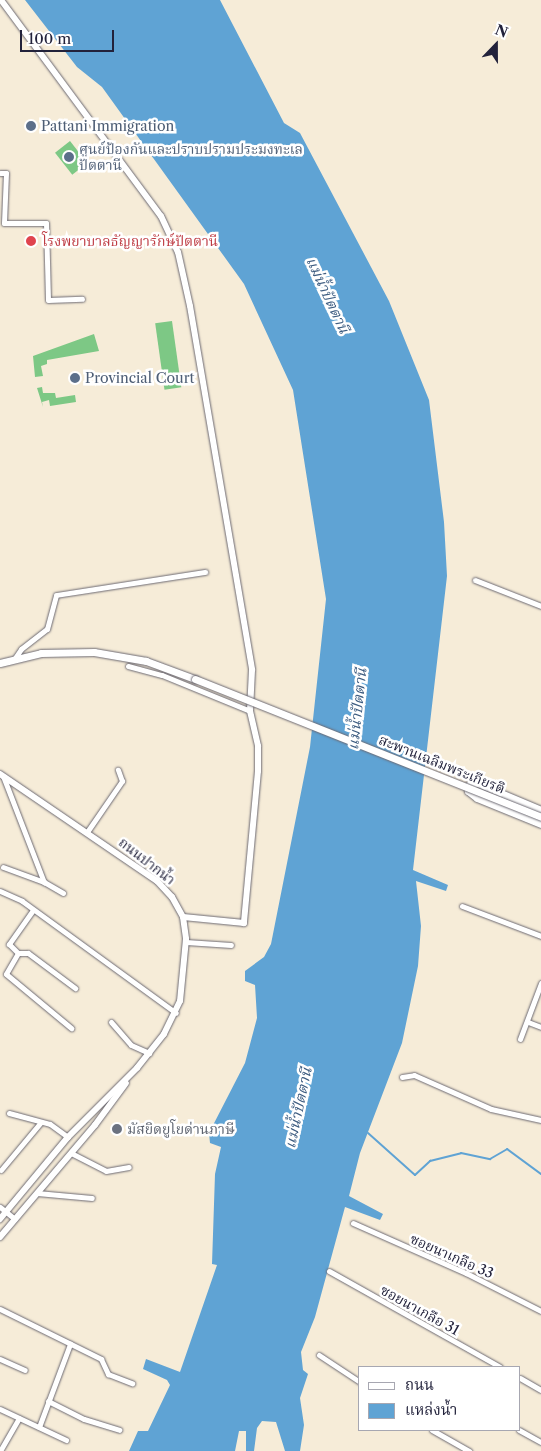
<!DOCTYPE html>
<meta charset="utf-8">
<style>
body{margin:0}
#map{position:relative;width:541px;height:1451px;overflow:hidden;background:#f6ecd8;font-family:"Libre Caslon Text","Noto Serif Thai",serif}
div>[style]{position:absolute}
[style*='--x']{left:calc(var(--x)*1px);top:calc(var(--y)*1px);width:calc(var(--w)*1px);rotate:calc(var(--a)*1deg)}
.green>*{inset:0;background:#7dc885;transform-origin:0 0}
.water>*{inset:0;background:#5fa3d4}
.stream>*{height:2px;margin:-1px;padding:0 1px;transform-origin:1px;border-radius:1px;background:#5fa3d4}
.roads{filter:drop-shadow(0 0 1px #6c6972) drop-shadow(0 0 1px #6c6972)}
.minor>*{height:5px;margin:-2.5px;padding:0 2.5px;transform-origin:2.5px;border-radius:2.5px;background:#fff}
.tertiary>*{height:6px;margin:-3px;padding:0 3px;transform-origin:3px;border-radius:3px;background:#fff}
.secondary>*{height:7px;margin:-3.5px;padding:0 3.5px;transform-origin:3.5px;border-radius:3.5px;background:#fff}
.bridges{filter:drop-shadow(0 0 1px #6c6972) drop-shadow(0 0 1px #6c6972)}
.secondary-bridge>*{height:7px;margin:-3.5px;padding:0 3.5px;transform-origin:3.5px;border-radius:3.5px;background:#fff}
.dots>*{width:14px;height:14px;translate:-50% -50%;box-sizing:border-box;border:2px solid #fff;border-radius:50%}
span{translate:-50% -50%;white-space:nowrap;text-align:center;line-height:1.15;-webkit-text-stroke:5px #fff;paint-order:stroke}
.service-label{font-size:14px;color:#4e5e75}
.left{translate:0 -50%;text-align:left}
.health-label{font-size:14px;color:#be3a42}
.street-label{font-size:14px;color:#22223b}
.worship-label{font-size:14px;color:#5b616d}
.water-label{font-size:15px;color:#3d5c80;font-style:italic}
.legend{position:absolute;left:358px;top:1366px;width:162px;height:65px;box-sizing:border-box;background:#fff;border:1px solid #a7a7b1;margin:0;padding:6px 9px;list-style:none;font-size:15px;color:#22223b}
.legend li{display:flex;align-items:center;gap:10px;height:25px}
.legend b{width:25px;border:1px solid #a7a7b1}
.north{position:absolute;left:471px;top:20px;width:50px;height:50px;-webkit-text-stroke:4px #fff;paint-order:stroke;rotate:22deg;font-size:14px;font-weight:700;line-height:20px;text-align:center;color:#22223b}
.north::after{content:'';display:block;margin:auto;width:18px;height:22px;background:#22223b;clip-path:polygon(50% 0,100% 100%,50% 72%,0 100%)}
.scale{position:absolute;left:20px;top:30px;width:94px;height:22px;box-sizing:border-box;border:2px solid #22223b;border-top:0;padding-left:6px;font-size:15px;line-height:18px;white-space:nowrap;color:#22223b;-webkit-text-stroke:4px #fff;paint-order:stroke}
</style>
<div id="map">
<div class="green">
<i style="left:70px;top:141px;width:28px;height:19px;rotate:52deg"></i>
<i style="left:172px;top:321px;width:67px;height:17px;rotate:82deg"></i>
<i style="clip-path:polygon(94px 334px,99px 351px,47px 360px,47px 364px,41px 366px,43px 376px,35px 377px,33px 356px)"></i>
<i style="clip-path:polygon(42px 387px,43px 393px,55px 393px,56px 398px,75px 395px,76px 402px,50px 406px,49px 400px,42px 402px,43px 407px,37px 388px)"></i>
</div>
<div class="water">
<i style="clip-path:polygon(25px 0,220px 0,284px 123px,300px 133px,389px 301px,429px 400px,444px 522px,447px 576px,413px 870px,448px 885px,446px 891px,416px 881px,421px 926px,418px 966px,402px 1043px,360px 1153px,349px 1196px,383px 1214px,380px 1220px,345px 1207px,315px 1317px,301px 1352px,303px 1370px,308px 1374px,300px 1398px,304px 1425px,300px 1451px,285px 1451px,276px 1422px,262px 1421px,257px 1428px,254px 1451px,246px 1451px,246px 1431px,239px 1431px,235px 1451px,129px 1451px,138px 1431px,148px 1431px,170px 1385px,167px 1380px,143px 1369px,146px 1359px,180px 1372px,217px 1265px,212px 1264px,215px 1174px,221px 1147px,210px 1143px,209px 1133px,245px 1063px,257px 1018px,255px 985px,245px 981px,245px 971px,264px 957px,271px 944px,310px 747px,326px 599px,293px 390px,244px 284px,102px 87px,77px 67px)"></i>
</div>
<div class="stream">
<i style="--x:368;--y:1133;--w:63;--a:41.8"></i>
<i style="--x:415;--y:1175;--w:21;--a:-43"></i>
<i style="--x:430;--y:1161;--w:32;--a:-14"></i>
<i style="--x:461;--y:1153;--w:30;--a:12"></i>
<i style="--x:490;--y:1159;--w:20;--a:-30"></i>
<i style="--x:507;--y:1149;--w:42;--a:36.3"></i>
</div>
<div class="roads">
<div class="minor">
<i style="--x:0;--y:173;--w:6;--a:0"></i>
<i style="--x:6;--y:173;--w:50;--a:92.3"></i>
<i style="--x:4;--y:223;--w:42;--a:0"></i>
<i style="--x:46;--y:223;--w:77;--a:88.5"></i>
<i style="--x:48;--y:300;--w:34;--a:-2"></i>
<i style="--x:475;--y:580;--w:71;--a:21.5"></i>
<i style="--x:15;--y:658;--w:11;--a:-56"></i>
<i style="--x:21;--y:649;--w:33;--a:-38"></i>
<i style="--x:47;--y:629;--w:35;--a:-75"></i>
<i style="--x:56;--y:595;--w:151;--a:-8.8"></i>
<i style="--x:128;--y:666;--w:35;--a:15"></i>
<i style="--x:162;--y:675;--w:95;--a:22.2"></i>
<i style="--x:3;--y:776;--w:114;--a:68.9"></i>
<i style="--x:44;--y:882;--w:22;--a:30"></i>
<i style="--x:87;--y:832;--w:62;--a:-55.5"></i>
<i style="--x:122;--y:781;--w:12;--a:-110"></i>
<i style="--x:3;--y:867;--w:44;--a:20.1"></i>
<i style="--x:0;--y:891;--w:24;--a:24"></i>
<i style="--x:22;--y:901;--w:190;--a:36"></i>
<i style="--x:462;--y:906;--w:85;--a:20.8"></i>
<i style="--x:33;--y:910;--w:42;--a:125.2"></i>
<i style="--x:9;--y:944;--w:13;--a:45"></i>
<i style="--x:18;--y:953;--w:24;--a:120"></i>
<i style="--x:6;--y:974;--w:85;--a:39.7"></i>
<i style="--x:186;--y:942;--w:45;--a:3.8"></i>
<i style="--x:18;--y:953;--w:10;--a:0"></i>
<i style="--x:28;--y:953;--w:59;--a:36.7"></i>
<i style="--x:111;--y:1022;--w:30;--a:49"></i>
<i style="--x:131;--y:1045;--w:20;--a:24"></i>
<i style="--x:528;--y:1022;--w:14;--a:21"></i>
<i style="--x:520;--y:1039;--w:60;--a:-69.4"></i>
<i style="--x:402;--y:1077;--w:12;--a:-9"></i>
<i style="--x:414;--y:1075;--w:84;--a:23.8"></i>
<i style="--x:491;--y:1109;--w:51;--a:12.4"></i>
<i style="--x:9;--y:1113;--w:42;--a:15"></i>
<i style="--x:50;--y:1124;--w:22;--a:36"></i>
<i style="--x:71;--y:1153;--w:39;--a:27"></i>
<i style="--x:106;--y:1171;--w:23;--a:-10"></i>
<i style="--x:1;--y:1170;--w:62;--a:-50.2"></i>
<i style="--x:37;--y:1193;--w:55;--a:5.2"></i>
<i style="--x:0;--y:1207;--w:19;--a:39"></i>
<i style="--x:353;--y:1223;--w:124;--a:23.9"></i>
<i style="--x:466;--y:1273;--w:84;--a:26.9"></i>
<i style="--x:329;--y:1271;--w:196;--a:29.3"></i>
<i style="--x:0;--y:1309;--w:113;--a:26.3"></i>
<i style="--x:101;--y:1359;--w:17;--a:65"></i>
<i style="--x:108;--y:1374;--w:26;--a:21"></i>
<i style="--x:319;--y:1355;--w:49;--a:33.4"></i>
<i style="--x:0;--y:1359;--w:27;--a:24"></i>
<i style="--x:520;--y:1378;--w:24;--a:30"></i>
<i style="--x:48;--y:1401;--w:40;--a:26.6"></i>
<i style="--x:84;--y:1419;--w:37;--a:17"></i>
<i style="--x:0;--y:1409;--w:73;--a:25.2"></i>
<i style="--x:39;--y:1427;--w:89;--a:-69.5"></i>
<i style="--x:432;--y:1430;--w:43;--a:29.6"></i>
<i style="--x:519;--y:1430;--w:25;--a:29"></i>
<i style="--x:0;--y:1451;--w:38;--a:-60"></i>
</div>
<div class="tertiary">
<i style="--x:1;--y:0;--w:269;--a:53.5"></i>
<i style="--x:161;--y:216;--w:40;--a:65"></i>
<i style="--x:178;--y:252;--w:55;--a:77.5"></i>
<i style="--x:190;--y:306;--w:369;--a:80.3"></i>
<i style="--x:252;--y:670;--w:41;--a:92.8"></i>
<i style="--x:250;--y:711;--w:36;--a:77"></i>
<i style="--x:258;--y:746;--w:25;--a:90"></i>
<i style="--x:258;--y:771;--w:153;--a:95.3"></i>
<i style="--x:244;--y:923;--w:61;--a:-174.4"></i>
<i style="--x:0;--y:774;--w:190;--a:34.3"></i>
<i style="--x:157;--y:881;--w:22;--a:47"></i>
<i style="--x:172;--y:897;--w:23;--a:61"></i>
<i style="--x:183;--y:917;--w:22;--a:82"></i>
<i style="--x:186;--y:939;--w:62;--a:95.5"></i>
<i style="--x:180;--y:1001;--w:37;--a:116"></i>
<i style="--x:164;--y:1034;--w:43;--a:128.5"></i>
<i style="--x:137;--y:1068;--w:98;--a:135"></i>
<i style="--x:68;--y:1137;--w:107;--a:129.7"></i>
<i style="--x:0;--y:1237;--w:147;--a:-49.7"></i>
<i style="--x:95;--y:1125;--w:52;--a:-53.6"></i>
</div>
<div class="secondary">
<i style="--x:0;--y:663;--w:42;--a:-13.7"></i>
<i style="--x:41;--y:653;--w:53;--a:-1.1"></i>
<i style="--x:94;--y:652;--w:53;--a:9.8"></i>
<i style="--x:146;--y:661;--w:52;--a:20.2"></i>
<i style="--x:541;--y:810;--w:69;--a:-157.1"></i>
<i style="--x:477;--y:783;--w:8;--a:166"></i>
<i style="--x:469;--y:785;--w:6;--a:99"></i>
<i style="--x:468;--y:791;--w:11;--a:38"></i>
<i style="--x:477;--y:798;--w:69;--a:22.1"></i>
</div>
</div>
<div class="bridges">
<div class="secondary-bridge">
<i style="--x:195;--y:679;--w:373;--a:21.7"></i>
</div>
</div>
<div class="dots">
<i style="left:31px;top:126px;background:#5c6f8a"></i>
<i style="left:69px;top:157px;background:#5c6f8a"></i>
<i style="left:31px;top:241px;background:#e0444e"></i>
<i style="left:75px;top:378px;background:#5c6f8a"></i>
<i style="left:117px;top:1129px;background:#6b7280"></i>
</div>
<div class="service-label">
<span class="left" style="left:41px;top:126px">Pattani Immigration</span>
<span class="left" style="left:79px;top:157px">ศูนย์ป้องกันและปราบปรามประมงทะเล<br>ปัตตานี</span>
<span class="left" style="left:85px;top:378px">Provincial Court</span>
</div>
<div class="health-label">
<span class="left" style="left:42px;top:241px">โรงพยาบาลธัญญารักษ์ปัตตานี</span>
</div>
<div class="street-label">
<span style="left:442px;top:764px;rotate:22deg">สะพานเฉลิมพระเกียรติ</span>
<span style="left:147px;top:861px;rotate:38deg">ถนนปากน้ำ</span>
<span style="left:452px;top:1256px;rotate:24deg">ซอยนาเกลือ 33</span>
<span style="left:420px;top:1310px;rotate:29deg">ซอยนาเกลือ 31</span>
</div>
<div class="worship-label">
<span class="left" style="left:127px;top:1129px">มัสยิดยูโยด่านภาษี</span>
</div>
<div class="water-label">
<span style="left:328px;top:295px;rotate:65deg">แม่น้ำปัตตานี</span>
<span style="left:357px;top:709px;rotate:-84deg">แม่น้ำปัตตานี</span>
<span style="left:298px;top:1108px;rotate:-78deg">แม่น้ำปัตตานี</span>
</div>
<ul class="legend">
<li><b style="height:6px;background:#fff"></b>ถนน</li>
<li><b style="height:14px;background:#5fa3d4"></b>แหล่งน้ำ</li>
</ul>
<div class="north">N</div>
<div class="scale">100 m</div>
</div>
